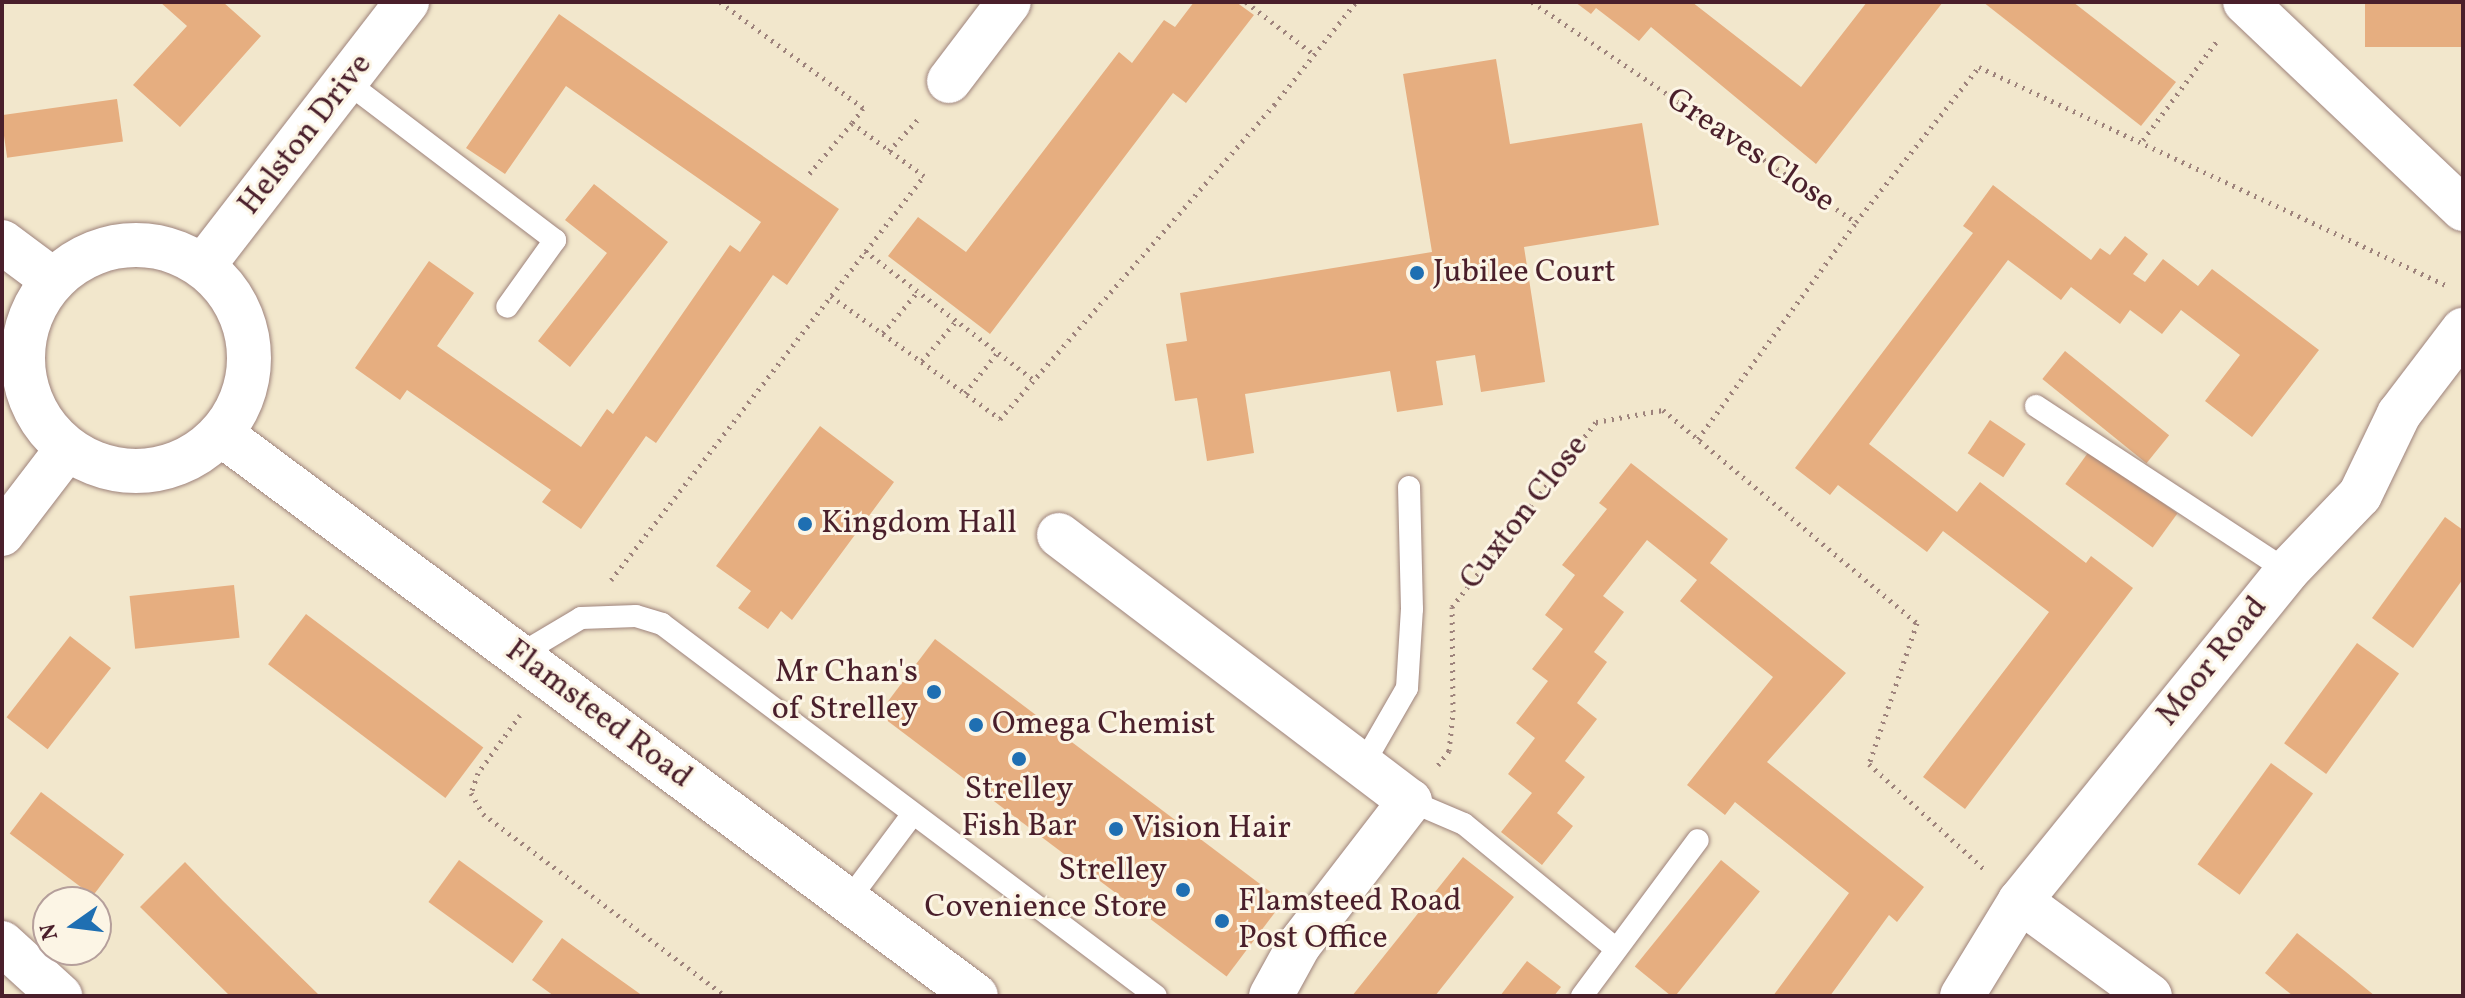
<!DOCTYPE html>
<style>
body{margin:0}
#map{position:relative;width:2465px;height:998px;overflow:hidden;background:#f2e7cc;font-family:Vollkorn,serif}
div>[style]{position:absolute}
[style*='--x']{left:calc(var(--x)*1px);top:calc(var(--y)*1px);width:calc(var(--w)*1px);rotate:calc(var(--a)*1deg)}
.building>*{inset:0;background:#e6ae80;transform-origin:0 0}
.path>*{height:5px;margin-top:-2.5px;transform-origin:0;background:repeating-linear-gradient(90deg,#9e837c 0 2px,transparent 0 8px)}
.roads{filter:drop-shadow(0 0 2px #9e837c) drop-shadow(0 0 2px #9e837c)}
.service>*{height:22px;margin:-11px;padding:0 11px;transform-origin:11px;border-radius:11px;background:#fff}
.minor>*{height:44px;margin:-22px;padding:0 22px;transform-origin:22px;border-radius:22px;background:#fff}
.minor>.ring{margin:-22px;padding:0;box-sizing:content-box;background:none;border:44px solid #fff;border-radius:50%}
.dots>*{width:22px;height:22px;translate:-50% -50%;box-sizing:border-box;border:4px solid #fcf5e5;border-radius:50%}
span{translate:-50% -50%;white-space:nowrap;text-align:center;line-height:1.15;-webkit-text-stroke:6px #fcf5e5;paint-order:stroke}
.street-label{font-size:32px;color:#4a1f2b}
.poi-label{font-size:32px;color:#4a1f2b}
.left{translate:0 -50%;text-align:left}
.right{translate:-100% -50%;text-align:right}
.frame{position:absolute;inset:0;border:4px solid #4a1f2b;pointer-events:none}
.north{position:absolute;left:32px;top:886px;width:80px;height:80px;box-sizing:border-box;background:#fcf5e5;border:2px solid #b59f9b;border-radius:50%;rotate:256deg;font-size:22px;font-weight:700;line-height:32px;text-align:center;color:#4a1f2b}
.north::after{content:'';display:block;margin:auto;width:28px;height:36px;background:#1f6fb2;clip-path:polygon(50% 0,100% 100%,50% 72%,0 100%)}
</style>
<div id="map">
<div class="building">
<i style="clip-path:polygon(160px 2px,223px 2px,261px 36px,180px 127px,133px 85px,187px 26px)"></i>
<i style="clip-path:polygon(1194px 2px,1236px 2px,1254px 15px,1186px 103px,1173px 93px,990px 334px,888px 256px,918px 217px,966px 252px,1119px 52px,1132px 63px,1164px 20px,1175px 27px)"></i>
<i style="clip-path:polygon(1575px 2px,1692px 2px,1801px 87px,1867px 2px,1943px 2px,1816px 164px,1651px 27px,1639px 41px,1596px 8px,1591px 14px)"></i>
<i style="clip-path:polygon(1983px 2px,2073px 2px,2176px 82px,2141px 126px)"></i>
<i style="left:2365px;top:2px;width:98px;height:45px"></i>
<i style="clip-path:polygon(559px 14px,839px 209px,787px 285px,773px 275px,656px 443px,646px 436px,581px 529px,542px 502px,551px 490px,407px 390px,400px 400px,355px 368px,429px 261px,474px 293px,437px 346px,581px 447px,607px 409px,613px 414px,730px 245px,740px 252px,761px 222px,566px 86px,505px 174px,466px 148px)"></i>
<i style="clip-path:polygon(1496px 59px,1510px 144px,1642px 123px,1659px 225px,1524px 247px,1545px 382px,1481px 392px,1475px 355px,1436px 361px,1443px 405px,1397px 412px,1390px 371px,1245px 394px,1254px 453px,1207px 461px,1197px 398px,1175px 401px,1166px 344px,1187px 341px,1180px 293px,1432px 252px,1403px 74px)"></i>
<i style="left:117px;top:99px;width:43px;height:117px;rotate:82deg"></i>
<i style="clip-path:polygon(594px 184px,668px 242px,570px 367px,538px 341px,607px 253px,565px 220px)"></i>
<i style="clip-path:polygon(1993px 185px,2091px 260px,2100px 248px,2110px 255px,2125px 236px,2148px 254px,2133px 274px,2145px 282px,2163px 259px,2198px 286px,2212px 269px,2319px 350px,2252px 437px,2205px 401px,2240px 355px,2181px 310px,2162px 334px,2130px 310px,2120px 324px,2071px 287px,2061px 300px,2008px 260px,1869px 444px,1957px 512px,1980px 482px,2086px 563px,2091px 556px,2133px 588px,1965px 809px,1923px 777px,2049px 612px,1943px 531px,1927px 552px,1838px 485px,1830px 495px,1795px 468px,1973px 233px,1963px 226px)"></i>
<i style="left:2065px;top:351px;width:134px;height:36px;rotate:39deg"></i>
<i style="left:1990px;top:420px;width:43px;height:40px;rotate:34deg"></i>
<i style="clip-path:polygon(820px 426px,894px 482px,792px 620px,781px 611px,768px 629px,738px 608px,751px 591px,716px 566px)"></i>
<i style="left:2090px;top:450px;width:108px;height:42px;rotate:36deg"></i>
<i style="clip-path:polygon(1631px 463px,1728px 539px,1710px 563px,1846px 673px,1767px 762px,1924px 887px,1897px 922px,1889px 915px,1830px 996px,1773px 996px,1849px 893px,1735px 802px,1725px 815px,1687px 785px,1773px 677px,1680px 601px,1697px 580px,1647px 540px,1603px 596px,1624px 612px,1594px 652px,1607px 662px,1577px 703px,1597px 719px,1565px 761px,1585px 777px,1557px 813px,1573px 826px,1542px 865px,1501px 832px,1532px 793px,1508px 774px,1535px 738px,1516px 723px,1548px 681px,1532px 669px,1563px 629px,1545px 615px,1575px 575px,1562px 565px,1607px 509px,1599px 503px)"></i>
<i style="clip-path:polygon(2445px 517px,2463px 530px,2463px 579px,2413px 648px,2372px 618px)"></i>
<i style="left:234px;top:585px;width:53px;height:105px;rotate:84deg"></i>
<i style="left:306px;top:614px;width:222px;height:63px;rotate:37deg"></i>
<i style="left:70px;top:636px;width:52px;height:103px;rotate:38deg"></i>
<i style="left:935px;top:639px;width:436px;height:94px;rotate:37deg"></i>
<i style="left:2357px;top:643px;width:52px;height:124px;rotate:36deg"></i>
<i style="left:2271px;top:763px;width:52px;height:125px;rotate:36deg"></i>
<i style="left:41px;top:792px;width:104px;height:52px;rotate:37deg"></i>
<i style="clip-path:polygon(1463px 857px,1514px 897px,1485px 933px,1435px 996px,1352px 996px)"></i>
<i style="left:459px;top:860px;width:104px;height:52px;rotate:36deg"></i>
<i style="left:1721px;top:860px;width:50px;height:137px;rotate:39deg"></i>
<i style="clip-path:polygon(185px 862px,223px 901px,320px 996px,230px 996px,140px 907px)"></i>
<i style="clip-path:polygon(2297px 933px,2346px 972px,2375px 996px,2293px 996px,2265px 973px)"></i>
<i style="clip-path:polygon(562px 938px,605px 969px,643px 996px,554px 996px,532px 980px)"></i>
<i style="clip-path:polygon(1527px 961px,1561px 987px,1554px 996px,1500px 996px)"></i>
</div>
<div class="path">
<i style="--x:720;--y:2;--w:178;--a:36.5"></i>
<i style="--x:863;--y:108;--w:19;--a:126"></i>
<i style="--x:1246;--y:2;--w:83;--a:37.7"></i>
<i style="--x:1532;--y:2;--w:392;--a:34.2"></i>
<i style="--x:1856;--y:222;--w:198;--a:-51.6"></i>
<i style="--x:1979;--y:67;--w:518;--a:25.03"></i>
<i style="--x:2143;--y:140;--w:127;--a:-53.3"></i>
<i style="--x:889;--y:151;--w:46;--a:-47.6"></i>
<i style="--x:865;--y:251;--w:213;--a:37.4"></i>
<i style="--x:831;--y:296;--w:209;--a:36"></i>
<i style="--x:1000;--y:419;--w:417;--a:-48.9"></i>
<i style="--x:1274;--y:105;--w:132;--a:-51.5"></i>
<i style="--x:883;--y:333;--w:56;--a:-50.1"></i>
<i style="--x:922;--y:361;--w:54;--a:-49.5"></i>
<i style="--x:965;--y:393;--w:53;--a:-51.2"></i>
<i style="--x:1698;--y:439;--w:268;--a:-53.9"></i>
<i style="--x:611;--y:580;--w:511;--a:-52.23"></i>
<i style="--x:924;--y:176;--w:89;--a:-143.6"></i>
<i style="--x:852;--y:123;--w:67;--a:130.1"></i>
<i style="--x:520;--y:715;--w:72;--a:125.9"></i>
<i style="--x:478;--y:773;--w:21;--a:109"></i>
<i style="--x:471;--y:793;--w:24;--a:60"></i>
<i style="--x:483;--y:814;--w:303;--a:36.9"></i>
<i style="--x:1438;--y:765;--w:18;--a:-52"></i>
<i style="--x:1449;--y:751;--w:39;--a:-84"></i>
<i style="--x:1453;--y:712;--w:105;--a:-90.5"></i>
<i style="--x:1452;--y:607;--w:234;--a:-52.1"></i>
<i style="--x:1596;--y:422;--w:68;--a:-10.2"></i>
<i style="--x:1663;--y:410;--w:331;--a:40"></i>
<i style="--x:1917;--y:623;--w:149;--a:108.8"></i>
<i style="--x:1869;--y:764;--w:156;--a:42.4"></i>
</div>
<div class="roads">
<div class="service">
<i style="--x:348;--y:83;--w:260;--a:37.2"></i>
<i style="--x:555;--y:240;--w:82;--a:125.6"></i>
<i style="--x:2036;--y:406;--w:300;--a:33.3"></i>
<i style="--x:519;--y:655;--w:72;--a:-30.8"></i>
<i style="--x:581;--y:618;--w:55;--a:-2.1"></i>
<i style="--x:636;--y:616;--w:27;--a:17"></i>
<i style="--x:662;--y:624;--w:618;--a:36.98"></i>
<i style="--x:1361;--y:768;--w:92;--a:-60.1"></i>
<i style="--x:1407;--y:688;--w:79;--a:-86.4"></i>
<i style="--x:1412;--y:609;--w:122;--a:-91.4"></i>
<i style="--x:1410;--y:801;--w:59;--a:23.1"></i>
<i style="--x:1464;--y:824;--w:195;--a:39.4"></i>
<i style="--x:847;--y:902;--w:109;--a:-53.2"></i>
<i style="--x:1582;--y:996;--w:194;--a:-53.4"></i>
</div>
<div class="minor">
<i style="--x:2245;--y:2;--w:301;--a:43.5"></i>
<i style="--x:949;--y:81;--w:99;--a:-52.8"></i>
<i style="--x:2;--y:242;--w:64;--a:36.7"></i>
<i class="ring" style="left:23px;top:245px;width:182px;height:182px"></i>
<i style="--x:203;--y:266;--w:334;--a:-52.3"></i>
<i style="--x:221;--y:434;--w:941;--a:36.66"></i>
<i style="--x:2;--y:534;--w:107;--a:-52.6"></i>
<i style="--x:1059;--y:535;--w:440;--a:37.2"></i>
<i style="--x:1410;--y:801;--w:182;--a:127.6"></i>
<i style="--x:1299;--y:945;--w:58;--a:118.8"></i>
<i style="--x:2020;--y:901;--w:161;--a:36.2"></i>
<i style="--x:2;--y:943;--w:79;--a:42.4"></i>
<i style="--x:1962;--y:996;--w:111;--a:-58.6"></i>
<i style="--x:2020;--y:901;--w:424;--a:-51"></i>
<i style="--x:2287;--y:571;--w:105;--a:-46.2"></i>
<i style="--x:2360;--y:495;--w:90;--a:-64.3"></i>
<i style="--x:2399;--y:414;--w:106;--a:-52.7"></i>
</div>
</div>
<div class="dots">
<i style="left:1417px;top:273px;background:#1f6fb2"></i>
<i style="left:805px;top:524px;background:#1f6fb2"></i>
<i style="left:934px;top:692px;background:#1f6fb2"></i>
<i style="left:976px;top:725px;background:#1f6fb2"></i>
<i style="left:1019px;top:759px;background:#1f6fb2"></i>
<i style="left:1116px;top:829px;background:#1f6fb2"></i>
<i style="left:1183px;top:890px;background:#1f6fb2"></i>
<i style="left:1222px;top:921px;background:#1f6fb2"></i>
</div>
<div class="street-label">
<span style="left:306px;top:135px;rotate:-52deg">Helston Drive</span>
<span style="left:1750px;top:151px;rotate:34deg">Greaves Close</span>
<span style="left:1525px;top:513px;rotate:-52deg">Cuxton Close</span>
<span style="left:2213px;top:662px;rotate:-51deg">Moor Road</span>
<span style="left:598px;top:715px;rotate:37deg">Flamsteed Road</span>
</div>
<div class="poi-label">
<span class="left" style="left:1433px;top:273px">Jubilee Court</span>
<span class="left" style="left:821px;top:524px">Kingdom Hall</span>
<span class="right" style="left:918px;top:692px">Mr Chan's<br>of Strelley</span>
<span class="left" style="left:992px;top:725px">Omega Chemist</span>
<span style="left:1019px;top:809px">Strelley<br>Fish Bar</span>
<span class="left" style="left:1132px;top:829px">Vision Hair</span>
<span class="right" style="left:1167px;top:890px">Strelley<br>Covenience Store</span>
<span class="left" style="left:1238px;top:921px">Flamsteed Road<br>Post Office</span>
</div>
<div class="frame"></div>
<div class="north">N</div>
</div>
